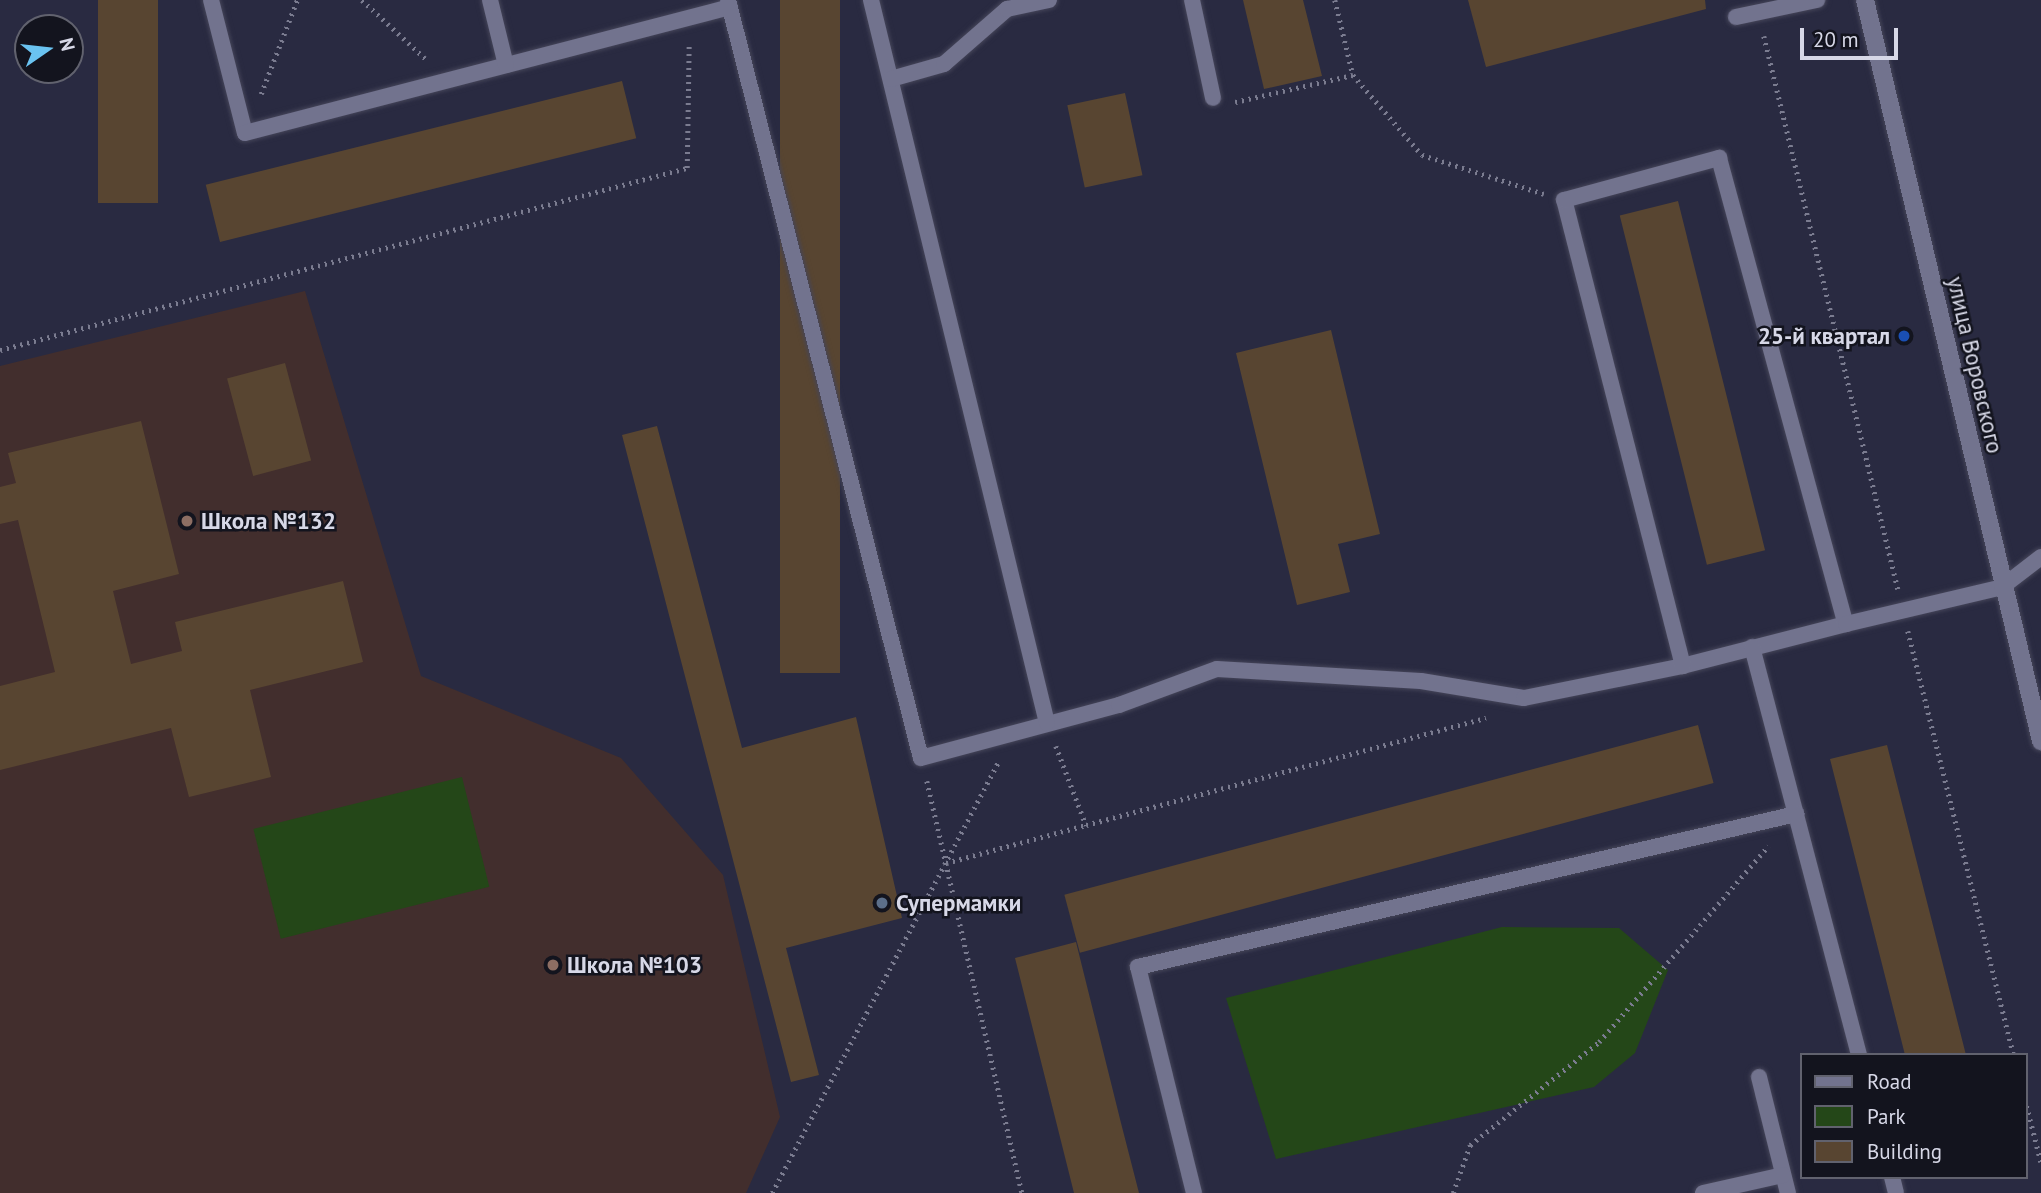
<!DOCTYPE html>
<meta charset="utf-8">
<style>
body{margin:0}
#map{position:relative;width:2041px;height:1193px;overflow:hidden;background:#292a41;font-family:"PT Sans",sans-serif}
div>[style]{position:absolute}
[style*='--x']{left:calc(var(--x)*1px);top:calc(var(--y)*1px);width:calc(var(--w)*1px);rotate:calc(var(--a)*1deg)}
.education>*{inset:0;background:#422e2d}
.green>*{inset:0;background:#244718;transform-origin:0 0}
.building>*{inset:0;background:#584531;transform-origin:0 0}
.path>*{height:4.5px;margin-top:-2.25px;transform-origin:0;background:repeating-linear-gradient(90deg,#7b7c90 0 2px,transparent 0 7px)}
.roads{filter:drop-shadow(0 0 2px #454559) drop-shadow(0 0 2px #454559)}
.service>*{height:16px;margin:-8px;padding:0 8px;transform-origin:8px;border-radius:8px;background:#72738e}
.tertiary>*{height:18px;margin:-9px;padding:0 9px;transform-origin:9px;border-radius:9px;background:#72738e}
.dots>*{width:19px;height:19px;translate:-50% -50%;box-sizing:border-box;border:4px solid #13141e;border-radius:50%}
span{translate:-50% -50%;white-space:nowrap;text-align:center;line-height:1.15;-webkit-text-stroke:5px #13141e;paint-order:stroke}
.poi-label{font-size:23px;color:#d7d8e7;font-weight:700}
.right{translate:-100% -50%;text-align:right}
.left{translate:0 -50%;text-align:left}
.street-label{font-size:23px;color:#d7d8e7}
.legend{position:absolute;left:1800px;top:1053px;width:228px;height:126px;box-sizing:border-box;background:#13141e;border:2px solid #61626e;margin:0;padding:9px 12px;list-style:none;font-size:21px;color:#d7d8e7}
.legend li{display:flex;align-items:center;gap:14px;height:35px}
.legend b{width:35px;border:2px solid #61626e}
.north{position:absolute;left:14px;top:14px;width:70px;height:70px;box-sizing:border-box;background:#13141e;border:2px solid #61626e;border-radius:50%;rotate:76deg;font-size:19px;font-weight:700;line-height:28px;text-align:center;color:#d7d8e7}
.north::after{content:'';display:block;margin:auto;width:24px;height:32px;background:#6ac3f1;clip-path:polygon(50% 0,100% 100%,50% 72%,0 100%)}
.scale{position:absolute;left:1800px;top:28px;width:98px;height:32px;box-sizing:border-box;border:4px solid #d7d8e7;border-top:0;padding-left:9px;font-size:21px;line-height:24px;white-space:nowrap;color:#d7d8e7;-webkit-text-stroke:5px #13141e;paint-order:stroke}
</style>
<div id="map">
<div class="education">
<i style="clip-path:polygon(305px 291px,421px 676px,621px 758px,723px 875px,780px 1117px,746px 1193px,0 1193px,0 366px)"></i>
</div>
<div class="green">
<i style="left:462px;top:777px;width:113px;height:215px;rotate:76deg"></i>
<i style="clip-path:polygon(1502px 927px,1619px 928px,1668px 970px,1635px 1053px,1594px 1087px,1276px 1159px,1226px 998px)"></i>
</div>
<div class="building">
<i style="left:98px;top:0;width:60px;height:203px"></i>
<i style="left:780px;top:0;width:60px;height:673px"></i>
<i style="clip-path:polygon(1243px 0,1303px 0,1322px 76px,1264px 89px)"></i>
<i style="clip-path:polygon(1468px 0,1705px 0,1706px 9px,1486px 67px)"></i>
<i style="left:622px;top:81px;width:59px;height:429px;rotate:76deg"></i>
<i style="left:1125px;top:93px;width:84px;height:59px;rotate:78deg"></i>
<i style="left:1678px;top:201px;width:360px;height:60px;rotate:76deg"></i>
<i style="clip-path:polygon(1331px 330px,1380px 534px,1338px 544px,1350px 592px,1297px 605px,1236px 353px)"></i>
<i style="left:285px;top:363px;width:101px;height:60px;rotate:75deg"></i>
<i style="clip-path:polygon(141px 421px,179px 574px,113px 591px,131px 664px,182px 651px,175px 622px,343px 581px,363px 662px,250px 690px,271px 777px,189px 797px,171px 728px,0 770px,0 686px,55px 672px,18px 520px,0 524px,0 487px,16px 483px,8px 453px)"></i>
<i style="clip-path:polygon(657px 426px,742px 748px,856px 717px,902px 918px,786px 948px,819px 1075px,791px 1082px,622px 435px)"></i>
<i style="left:1698px;top:725px;width:60px;height:656px;rotate:75deg"></i>
<i style="clip-path:polygon(1887px 745px,1966px 1055px,1905px 1055px,1845px 818px,1830px 759px)"></i>
<i style="clip-path:polygon(1076px 942px,1121px 1123px,1139px 1193px,1074px 1193px,1015px 958px)"></i>
</div>
<div class="path">
<i style="--x:362;--y:0;--w:90;--a:42.7"></i>
<i style="--x:1335;--y:0;--w:77;--a:76.5"></i>
<i style="--x:1353;--y:75;--w:106;--a:49.2"></i>
<i style="--x:1422;--y:155;--w:128;--a:17.7"></i>
<i style="--x:1764;--y:36;--w:569;--a:76.38"></i>
<i style="--x:261;--y:94;--w:101;--a:-69"></i>
<i style="--x:1235;--y:102;--w:121;--a:-12.9"></i>
<i style="--x:0;--y:350;--w:711;--a:-14.84"></i>
<i style="--x:687;--y:168;--w:125;--a:-89.1"></i>
<i style="--x:1908;--y:631;--w:437;--a:76"></i>
<i style="--x:1056;--y:746;--w:85;--a:69.2"></i>
<i style="--x:1086;--y:825;--w:414;--a:-15"></i>
<i style="--x:927;--y:781;--w:423;--a:77"></i>
<i style="--x:946;--y:863;--w:145;--a:-15.2"></i>
<i style="--x:2025;--y:1099;--w:65;--a:75.7"></i>
<i style="--x:772;--y:1193;--w:486;--a:-62.3"></i>
<i style="--x:1453;--y:1193;--w:51;--a:-70.5"></i>
<i style="--x:1470;--y:1145;--w:165;--a:-38.6"></i>
<i style="--x:1599;--y:1042;--w:259;--a:-49.2"></i>
</div>
<div class="roads">
<div class="service">
<i style="--x:211;--y:0;--w:137;--a:75.7"></i>
<i style="--x:245;--y:133;--w:501;--a:-14.56"></i>
<i style="--x:490;--y:0;--w:67;--a:76.2"></i>
<i style="--x:728;--y:0;--w:782;--a:75.72"></i>
<i style="--x:921;--y:758;--w:205;--a:-15"></i>
<i style="--x:1119;--y:705;--w:104;--a:-20.2"></i>
<i style="--x:1217;--y:669;--w:204;--a:3.4"></i>
<i style="--x:1421;--y:681;--w:104;--a:9.4"></i>
<i style="--x:1524;--y:698;--w:162;--a:-11.4"></i>
<i style="--x:871;--y:0;--w:744;--a:76.32"></i>
<i style="--x:1192;--y:0;--w:100;--a:77.9"></i>
<i style="--x:1736;--y:17;--w:83;--a:-11.9"></i>
<i style="--x:891;--y:79;--w:55;--a:-15.8"></i>
<i style="--x:944;--y:64;--w:84;--a:-41.1"></i>
<i style="--x:1007;--y:9;--w:43;--a:-12.1"></i>
<i style="--x:1846;--y:624;--w:168;--a:165.6"></i>
<i style="--x:1683;--y:666;--w:481;--a:-104.3"></i>
<i style="--x:1564;--y:200;--w:161;--a:-15.2"></i>
<i style="--x:1719;--y:158;--w:483;--a:74.8"></i>
<i style="--x:1846;--y:624;--w:160;--a:-13.3"></i>
<i style="--x:2002;--y:587;--w:49;--a:-37.6"></i>
<i style="--x:1752;--y:647;--w:422;--a:75.3"></i>
<i style="--x:1759;--y:1077;--w:120;--a:76"></i>
<i style="--x:1892;--y:1177;--w:16;--a:76"></i>
<i style="--x:1194;--y:1193;--w:233;--a:-103.9"></i>
<i style="--x:1138;--y:967;--w:676;--a:-13.09"></i>
<i style="--x:1703;--y:1193;--w:82;--a:-12.7"></i>
</div>
<div class="tertiary">
<i style="--x:1865;--y:0;--w:762;--a:76.64"></i>
</div>
</div>
<div class="dots">
<i style="left:1904px;top:336px;background:#1a4fb4"></i>
<i style="left:187px;top:521px;background:#8d6e63"></i>
<i style="left:882px;top:903px;background:#5c6f8a"></i>
<i style="left:553px;top:965px;background:#8d6e63"></i>
</div>
<div class="poi-label">
<span class="right" style="left:1890px;top:336px">25-й квартал</span>
<span class="left" style="left:201px;top:521px">Школа №132</span>
<span class="left" style="left:896px;top:903px">Супермамки</span>
<span class="left" style="left:567px;top:965px">Школа №103</span>
</div>
<div class="street-label">
<span style="left:1975px;top:365px;rotate:77deg">улица Воровского</span>
</div>
<ul class="legend">
<li><b style="height:9px;background:#72738e"></b>Road</li>
<li><b style="height:19px;background:#244718"></b>Park</li>
<li><b style="height:19px;background:#584531"></b>Building</li>
</ul>
<div class="north">N</div>
<div class="scale">20 m</div>
</div>
